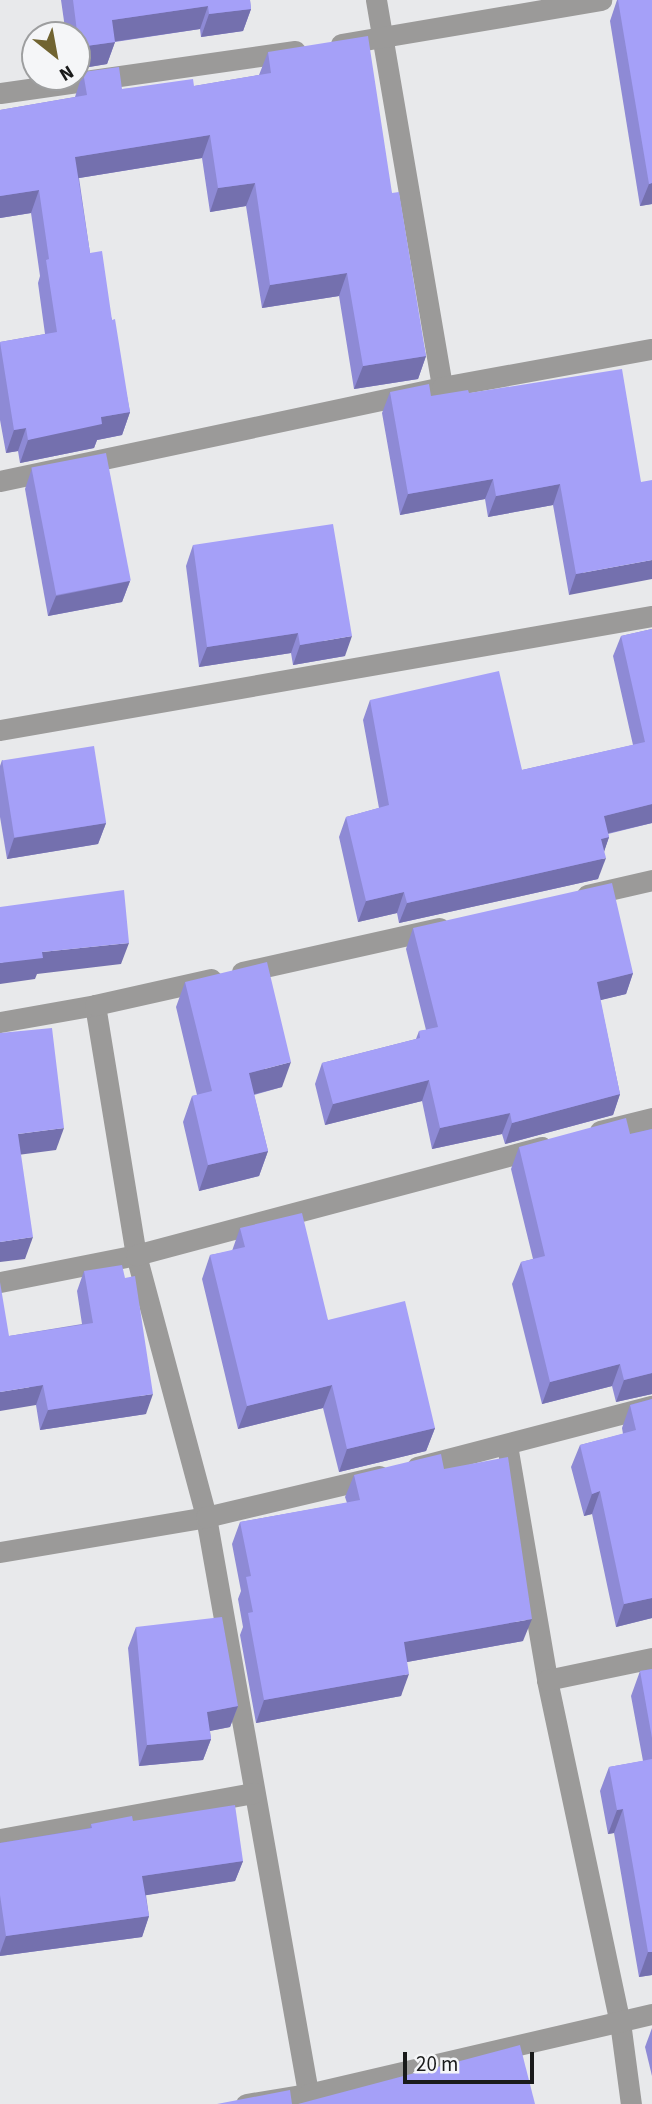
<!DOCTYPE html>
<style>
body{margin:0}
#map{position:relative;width:652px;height:2104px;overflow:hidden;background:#e8e9eb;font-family:"Source Sans 3",sans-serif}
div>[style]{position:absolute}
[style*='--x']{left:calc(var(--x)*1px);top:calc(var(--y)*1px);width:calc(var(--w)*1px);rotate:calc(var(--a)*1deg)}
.street>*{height:21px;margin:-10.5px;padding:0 10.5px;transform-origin:10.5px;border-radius:10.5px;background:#9b9a99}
.wall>*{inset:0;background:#8e8ad5}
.shaded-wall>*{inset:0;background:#7470ae}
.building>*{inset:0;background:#a5a0f8;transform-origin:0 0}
span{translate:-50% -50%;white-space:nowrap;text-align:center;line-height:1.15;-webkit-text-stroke:7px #f5f6f8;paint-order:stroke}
.north{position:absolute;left:21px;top:21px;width:70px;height:70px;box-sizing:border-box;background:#f5f6f8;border:2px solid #9d9e9f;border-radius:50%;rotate:149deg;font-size:19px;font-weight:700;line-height:28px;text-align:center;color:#191a1a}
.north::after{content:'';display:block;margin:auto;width:24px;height:32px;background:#716431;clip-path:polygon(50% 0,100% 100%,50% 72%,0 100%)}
.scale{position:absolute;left:403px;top:2052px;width:131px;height:32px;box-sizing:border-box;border:4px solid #191a1a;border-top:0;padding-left:9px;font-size:21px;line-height:24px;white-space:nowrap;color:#191a1a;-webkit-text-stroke:5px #f5f6f8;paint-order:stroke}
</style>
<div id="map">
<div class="street">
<i style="--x:376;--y:0;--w:393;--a:80.3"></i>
<i style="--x:341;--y:44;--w:264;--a:-9.6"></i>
<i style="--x:0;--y:93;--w:298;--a:-8.1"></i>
<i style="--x:0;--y:481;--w:452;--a:-12"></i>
<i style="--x:442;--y:387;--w:213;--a:-10.3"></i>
<i style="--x:0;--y:730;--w:662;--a:-9.92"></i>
<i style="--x:587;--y:895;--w:67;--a:-13"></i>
<i style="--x:242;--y:972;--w:202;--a:-12.6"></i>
<i style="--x:95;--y:1005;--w:253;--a:80.7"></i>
<i style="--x:136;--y:1255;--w:271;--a:75"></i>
<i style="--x:206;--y:1517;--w:596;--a:79.95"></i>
<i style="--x:0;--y:1022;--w:97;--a:-10.1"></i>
<i style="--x:95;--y:1005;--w:119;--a:-12.6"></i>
<i style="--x:600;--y:1131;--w:54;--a:-14"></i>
<i style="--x:0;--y:1282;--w:139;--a:-11.2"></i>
<i style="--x:136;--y:1255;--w:420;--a:-14.9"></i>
<i style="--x:507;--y:1445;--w:238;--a:80.3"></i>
<i style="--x:547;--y:1680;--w:350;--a:78"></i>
<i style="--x:620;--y:2022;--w:83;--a:82.4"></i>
<i style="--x:417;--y:1467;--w:243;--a:-14.6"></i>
<i style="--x:0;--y:1552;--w:209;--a:-9.6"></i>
<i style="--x:206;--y:1517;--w:178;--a:-13.3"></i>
<i style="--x:547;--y:1680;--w:107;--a:-11.8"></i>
<i style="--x:0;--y:1839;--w:258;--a:-10.3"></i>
<i style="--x:246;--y:2104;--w:63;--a:-9.2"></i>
<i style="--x:308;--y:2094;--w:353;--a:-13.1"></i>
</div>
<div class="wall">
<i style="clip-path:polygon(61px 0,250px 0,251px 9px,243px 31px,201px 37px,200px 29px,115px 42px,107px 64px,77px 69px,77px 35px,66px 35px)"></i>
<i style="clip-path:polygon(617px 0,652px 0,652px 204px,640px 206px,610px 21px)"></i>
<i style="clip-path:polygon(268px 52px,392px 193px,426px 356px,418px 379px,354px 389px,339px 296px,262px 308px,246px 206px,210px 212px,202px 158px,79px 178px,90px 253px,112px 320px,130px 412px,122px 435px,97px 440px,94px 448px,20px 463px,18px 451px,6px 453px,0 420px,0 342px,45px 334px,38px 283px,40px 276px,31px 213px,0 218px,0 110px,75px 97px,83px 72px,122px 89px,194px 86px,259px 75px)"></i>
<i style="clip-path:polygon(390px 392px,431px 396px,469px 393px,641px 482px,569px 595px,553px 505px,488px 517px,485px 499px,400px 515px,382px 413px)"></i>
<i style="clip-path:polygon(32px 468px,130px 581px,122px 602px,48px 616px,25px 489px)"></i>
<i style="clip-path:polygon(193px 545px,345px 656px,293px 665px,291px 653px,199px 667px,186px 566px)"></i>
<i style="clip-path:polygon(652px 629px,652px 823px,608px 834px,609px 837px,604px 851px,598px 879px,399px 923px,397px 913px,358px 922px,339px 837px,346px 817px,379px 808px,363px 720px,370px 700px,522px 770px,633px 745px,613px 656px,621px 636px)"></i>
<i style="clip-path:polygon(2px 760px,106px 823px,98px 844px,7px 859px,0 817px,0 766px)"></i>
<i style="clip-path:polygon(413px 928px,633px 973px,626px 994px,600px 1000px,620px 1094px,613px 1115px,505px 1144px,502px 1134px,432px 1149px,422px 1101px,325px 1125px,315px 1084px,322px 1063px,416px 1039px,419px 1031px,426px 1030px,406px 949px)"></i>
<i style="clip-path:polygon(185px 982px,282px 1087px,254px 1095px,268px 1151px,259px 1176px,199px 1191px,183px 1122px,192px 1096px,197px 1095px,176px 1007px)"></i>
<i style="clip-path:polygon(652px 1129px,652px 1394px,616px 1402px,612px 1386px,542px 1404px,512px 1284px,521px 1262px,533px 1259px,511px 1169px,519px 1147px,630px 1134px)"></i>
<i style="clip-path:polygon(240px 1228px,328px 1320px,435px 1428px,426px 1451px,339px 1472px,323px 1408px,238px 1429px,202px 1279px,210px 1255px,232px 1251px)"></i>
<i style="clip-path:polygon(84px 1271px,146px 1414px,40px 1430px,36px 1405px,9px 1336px,82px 1324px,77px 1291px)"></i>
<i style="clip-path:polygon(652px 1399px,652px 1618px,616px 1627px,592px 1514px,584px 1516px,571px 1467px,580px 1445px,623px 1434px,622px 1428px,630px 1405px)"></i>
<i style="clip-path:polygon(444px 1469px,523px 1641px,407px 1662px,401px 1696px,256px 1723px,240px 1635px,243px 1627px,238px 1599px,241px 1591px,232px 1544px,240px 1522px,347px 1503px,345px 1497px,354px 1475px)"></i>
<i style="clip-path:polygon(136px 1627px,238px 1706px,230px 1727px,210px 1731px,211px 1739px,203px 1760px,139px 1766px,128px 1648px)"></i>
<i style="clip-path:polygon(652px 1669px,652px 1975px,639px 1977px,614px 1833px,608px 1834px,600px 1791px,609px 1767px,643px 1761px,631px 1696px,640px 1671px)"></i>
<i style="clip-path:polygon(133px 1821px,243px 1861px,235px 1881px,146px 1895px,149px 1916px,142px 1937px,0 1956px,0 1843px,90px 1828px,91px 1824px)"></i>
<i style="clip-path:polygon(652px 2028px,652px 2076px,645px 2047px)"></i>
</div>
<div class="shaded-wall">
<i style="clip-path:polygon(208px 6px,200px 29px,104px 43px,112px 20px)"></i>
<i style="clip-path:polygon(251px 9px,243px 31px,201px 37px,209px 14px)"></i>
<i style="clip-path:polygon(115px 42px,107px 64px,77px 69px,77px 53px,79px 47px)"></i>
<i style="clip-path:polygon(210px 135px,202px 158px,67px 180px,75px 157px)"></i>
<i style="clip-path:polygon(255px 183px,246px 206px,210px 212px,218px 188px)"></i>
<i style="clip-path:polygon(652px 183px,652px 204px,640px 206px,649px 184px)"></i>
<i style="clip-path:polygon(39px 190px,31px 213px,0 218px,0 196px)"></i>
<i style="clip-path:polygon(347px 273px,339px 296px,262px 308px,270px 285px)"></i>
<i style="clip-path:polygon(426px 356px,418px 379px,354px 389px,363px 366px)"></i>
<i style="clip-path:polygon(130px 412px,122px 435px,97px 440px,94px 448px,20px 463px,28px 440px,101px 417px)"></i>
<i style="clip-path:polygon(26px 428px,18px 451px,6px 453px,14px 430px)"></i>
<i style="clip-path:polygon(493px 479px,485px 499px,400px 515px,408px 494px)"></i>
<i style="clip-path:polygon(560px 484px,553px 505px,488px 517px,496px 496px)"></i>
<i style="clip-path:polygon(652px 560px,652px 579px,569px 595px,576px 574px)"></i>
<i style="clip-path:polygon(130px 581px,122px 602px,48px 616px,56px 596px)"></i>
<i style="clip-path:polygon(298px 633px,291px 653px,199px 667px,207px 647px)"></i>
<i style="clip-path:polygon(352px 636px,345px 656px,293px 665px,300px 645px)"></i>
<i style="clip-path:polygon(652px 804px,652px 823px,596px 836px,604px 816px)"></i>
<i style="clip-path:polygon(106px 823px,98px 844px,7px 859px,14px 838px)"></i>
<i style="clip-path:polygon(609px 837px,602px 858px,601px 839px)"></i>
<i style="clip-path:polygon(606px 858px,598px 879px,399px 923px,407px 903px)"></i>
<i style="clip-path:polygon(404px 892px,397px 913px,358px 922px,366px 901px)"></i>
<i style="clip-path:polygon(129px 943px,121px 964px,37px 974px,35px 979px,0 984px,0 963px,42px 952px)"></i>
<i style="clip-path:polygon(633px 973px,626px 994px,589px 1003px,597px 982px)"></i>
<i style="clip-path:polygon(291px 1062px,282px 1087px,239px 1098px,249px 1073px)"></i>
<i style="clip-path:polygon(429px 1080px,422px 1101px,325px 1125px,333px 1104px)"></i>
<i style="clip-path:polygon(620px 1094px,613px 1115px,505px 1144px,512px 1123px)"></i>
<i style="clip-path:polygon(510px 1113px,502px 1134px,432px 1149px,440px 1128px)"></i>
<i style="clip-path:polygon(64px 1128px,56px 1150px,10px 1156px,18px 1134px)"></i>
<i style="clip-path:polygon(268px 1151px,259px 1176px,199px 1191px,208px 1165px)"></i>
<i style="clip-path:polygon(33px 1237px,25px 1259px,0 1262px,0 1242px)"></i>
<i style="clip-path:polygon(620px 1364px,612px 1386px,542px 1404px,550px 1382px)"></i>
<i style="clip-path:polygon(652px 1373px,652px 1394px,616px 1402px,624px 1380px)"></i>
<i style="clip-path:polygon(43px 1385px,36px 1405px,0 1411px,0 1392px)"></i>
<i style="clip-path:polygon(332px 1385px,323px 1408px,238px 1429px,247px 1406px)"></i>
<i style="clip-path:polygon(153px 1394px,146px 1414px,40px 1430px,48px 1410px)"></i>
<i style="clip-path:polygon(435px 1428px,426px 1451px,339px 1472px,347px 1449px)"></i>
<i style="clip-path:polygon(600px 1491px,592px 1514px,584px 1516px,592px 1494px)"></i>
<i style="clip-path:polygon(652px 1598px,652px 1618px,616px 1627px,624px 1604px)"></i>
<i style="clip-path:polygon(532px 1619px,523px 1641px,396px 1664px,404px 1642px)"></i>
<i style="clip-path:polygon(409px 1674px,401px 1696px,256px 1723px,264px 1700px)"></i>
<i style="clip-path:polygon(238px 1706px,230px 1727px,199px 1733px,207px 1712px)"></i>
<i style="clip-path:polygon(211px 1739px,203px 1760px,139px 1766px,147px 1745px)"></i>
<i style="clip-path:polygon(623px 1809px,614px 1833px,608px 1834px,617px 1810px)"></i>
<i style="clip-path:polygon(243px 1861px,235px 1881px,135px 1897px,142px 1876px)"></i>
<i style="clip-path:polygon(149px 1916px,142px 1937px,0 1956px,0 1953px,6px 1936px)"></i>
<i style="clip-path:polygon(648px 1952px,652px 1952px,652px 1975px,639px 1977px)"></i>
</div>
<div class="building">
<i style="clip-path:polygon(73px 0,250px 0,251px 9px,209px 14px,208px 6px,112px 20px,115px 42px,79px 47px)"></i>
<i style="clip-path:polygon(618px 0,652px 0,652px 183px,649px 184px)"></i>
<i style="clip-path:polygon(368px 36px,392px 193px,399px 192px,426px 356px,363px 366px,347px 273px,270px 285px,255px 183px,218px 188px,210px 135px,75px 157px,90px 253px,102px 251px,112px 320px,115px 319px,130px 412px,101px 417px,102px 424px,28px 440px,26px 428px,14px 430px,0 342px,57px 332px,46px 260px,49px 259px,39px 190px,0 196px,0 110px,87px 95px,83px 72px,119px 67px,122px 89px,193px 79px,194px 86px,271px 73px,268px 52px)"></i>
<i style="clip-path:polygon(622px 369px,641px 482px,652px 480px,652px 560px,576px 574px,560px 484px,496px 496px,493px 479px,408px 494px,390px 392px,429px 384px,431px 396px,468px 390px,469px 393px)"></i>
<i style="left:106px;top:453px;width:130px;height:76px;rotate:79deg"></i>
<i style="clip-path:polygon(333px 524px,352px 636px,300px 645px,298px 633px,207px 647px,193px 545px)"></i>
<i style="clip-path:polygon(652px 629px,652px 804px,604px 816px,609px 837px,601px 839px,606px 858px,407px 903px,404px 892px,366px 901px,346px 817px,389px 805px,370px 700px,499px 671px,522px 770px,645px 742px,621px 636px)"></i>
<i style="left:94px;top:746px;width:78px;height:93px;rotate:81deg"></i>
<i style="clip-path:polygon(612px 883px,633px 973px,597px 982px,620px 1094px,512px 1123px,510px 1113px,440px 1128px,429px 1080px,333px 1104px,322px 1063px,420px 1038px,419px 1031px,438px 1027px,413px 928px)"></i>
<i style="clip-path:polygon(124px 890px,129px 943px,42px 952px,43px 958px,0 963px,0 907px)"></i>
<i style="clip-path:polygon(267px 962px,291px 1062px,249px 1073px,268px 1151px,208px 1165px,192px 1096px,212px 1091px,185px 982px)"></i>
<i style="clip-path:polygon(52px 1028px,64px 1128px,18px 1134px,33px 1237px,0 1242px,0 1033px)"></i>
<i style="clip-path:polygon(626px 1118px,630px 1134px,652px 1129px,652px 1373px,624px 1380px,620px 1364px,550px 1382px,521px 1262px,545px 1256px,519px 1147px)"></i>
<i style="clip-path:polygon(302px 1213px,328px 1320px,405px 1301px,435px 1428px,347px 1449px,332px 1385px,247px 1406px,210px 1255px,245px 1247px,240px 1228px)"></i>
<i style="clip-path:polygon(122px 1265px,125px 1278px,135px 1276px,153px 1394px,48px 1410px,43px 1385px,0 1392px,0 1282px,9px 1336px,93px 1323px,84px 1271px)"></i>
<i style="clip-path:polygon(652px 1399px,652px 1598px,624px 1604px,600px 1491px,592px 1494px,580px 1445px,636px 1430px,630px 1405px)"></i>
<i style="clip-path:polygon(441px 1454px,444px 1469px,508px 1457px,532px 1619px,404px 1642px,409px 1674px,264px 1700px,248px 1613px,253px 1612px,246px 1577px,251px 1576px,240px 1522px,360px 1500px,354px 1475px)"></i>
<i style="clip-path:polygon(222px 1617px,238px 1706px,207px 1712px,211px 1739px,147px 1745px,136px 1627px)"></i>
<i style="clip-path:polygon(652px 1669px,652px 1738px,640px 1671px)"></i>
<i style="clip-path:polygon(652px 1759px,652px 1952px,648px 1952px,623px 1809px,617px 1810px,609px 1767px)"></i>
<i style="clip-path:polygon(235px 1805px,243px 1861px,142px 1876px,149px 1916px,6px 1936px,0 1895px,0 1843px,92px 1828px,91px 1824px,132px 1816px,133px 1821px)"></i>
<i style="clip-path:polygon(520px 2045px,535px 2104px,298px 2104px)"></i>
<i style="clip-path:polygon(290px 2090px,292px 2104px,217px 2104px)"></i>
</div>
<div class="north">N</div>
<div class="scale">20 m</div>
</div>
